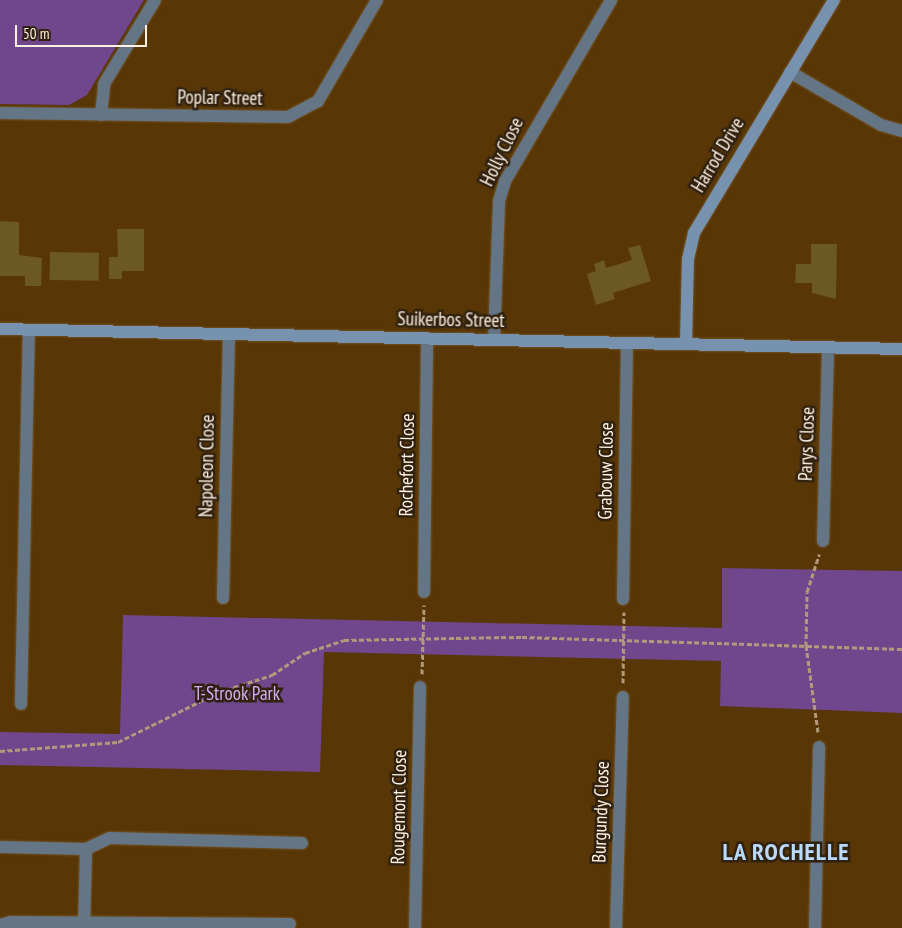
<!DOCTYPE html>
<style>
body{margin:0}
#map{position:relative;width:902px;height:928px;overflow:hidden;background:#583605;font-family:"PT Sans Narrow",sans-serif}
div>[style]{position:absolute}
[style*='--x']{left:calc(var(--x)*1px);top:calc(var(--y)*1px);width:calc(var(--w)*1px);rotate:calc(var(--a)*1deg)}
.green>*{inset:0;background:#70478c}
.building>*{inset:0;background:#6b5822;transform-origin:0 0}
.path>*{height:3px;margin-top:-1.5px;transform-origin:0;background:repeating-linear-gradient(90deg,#b19a7c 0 5px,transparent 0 7.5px)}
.roads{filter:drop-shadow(0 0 1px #735429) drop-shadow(0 0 1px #735429)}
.street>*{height:12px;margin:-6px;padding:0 6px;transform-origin:6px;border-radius:6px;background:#647586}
.secondary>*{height:12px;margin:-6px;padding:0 6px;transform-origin:6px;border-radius:6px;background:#7792ae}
span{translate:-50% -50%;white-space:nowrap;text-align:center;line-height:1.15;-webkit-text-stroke:5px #312210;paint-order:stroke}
.street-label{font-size:19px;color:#fff2e4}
.park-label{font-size:19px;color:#d6abf8}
.district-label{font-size:24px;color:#b9dafd;font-weight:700;letter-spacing:1px}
.scale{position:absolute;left:15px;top:25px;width:132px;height:22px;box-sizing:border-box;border:2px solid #fff2e4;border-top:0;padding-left:6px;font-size:15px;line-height:18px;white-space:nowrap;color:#fff2e4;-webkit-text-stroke:4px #312210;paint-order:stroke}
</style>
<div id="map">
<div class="green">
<i style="clip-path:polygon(0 0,144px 0,87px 95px,69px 105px,0 104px)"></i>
<i style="clip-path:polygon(722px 568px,902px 571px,902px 713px,720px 706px,721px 661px,324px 652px,320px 772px,0 765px,0 732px,120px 734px,123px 615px,722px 628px)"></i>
</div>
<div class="building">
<i style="clip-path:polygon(0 221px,19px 222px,19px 255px,42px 258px,41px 286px,25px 286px,25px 276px,0 276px)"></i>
<i style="clip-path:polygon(117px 229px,144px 229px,144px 271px,122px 271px,122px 279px,109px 279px,109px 257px,118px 257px)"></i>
<i style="clip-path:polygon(811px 244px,837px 244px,836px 299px,812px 293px,812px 283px,795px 283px,796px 264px,811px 264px)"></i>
<i style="clip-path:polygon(640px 245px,651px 281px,613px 293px,615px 299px,596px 305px,587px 274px,596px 271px,594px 264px,604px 260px,606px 268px,632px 260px,628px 248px)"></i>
<i style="left:50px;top:252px;width:49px;height:28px;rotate:1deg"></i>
</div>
<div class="path">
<i style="--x:422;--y:674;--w:69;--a:-88.3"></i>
<i style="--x:623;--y:683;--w:71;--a:-89.2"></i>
<i style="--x:818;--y:732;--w:87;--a:-97.9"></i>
<i style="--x:806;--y:646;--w:54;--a:-88.9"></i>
<i style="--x:807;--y:592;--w:40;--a:-72"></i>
<i style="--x:0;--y:751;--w:118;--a:-4.4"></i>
<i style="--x:118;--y:742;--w:113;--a:-26.3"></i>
<i style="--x:219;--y:692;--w:56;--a:-17.8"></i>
<i style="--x:272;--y:675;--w:40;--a:-34"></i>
<i style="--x:305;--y:653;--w:41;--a:-18.4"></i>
<i style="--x:344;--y:640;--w:178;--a:-1"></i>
<i style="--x:522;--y:637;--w:380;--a:1.8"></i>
</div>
<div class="roads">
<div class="street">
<i style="--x:790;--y:72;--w:105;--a:30.2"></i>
<i style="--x:881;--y:125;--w:22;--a:16"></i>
<i style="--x:0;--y:113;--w:288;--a:0.8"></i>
<i style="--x:288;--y:117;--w:34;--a:-28"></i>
<i style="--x:318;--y:101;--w:117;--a:-59.7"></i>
<i style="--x:101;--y:115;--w:31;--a:-84"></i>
<i style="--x:104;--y:84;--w:98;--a:-58.7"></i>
<i style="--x:494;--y:340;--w:139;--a:-87.9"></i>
<i style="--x:499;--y:201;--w:21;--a:-73"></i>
<i style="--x:505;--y:181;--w:210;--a:-59.6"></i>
<i style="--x:823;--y:541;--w:194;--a:-88.5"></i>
<i style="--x:424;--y:592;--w:254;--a:-89.3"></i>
<i style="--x:223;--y:598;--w:264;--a:-88.7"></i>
<i style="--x:623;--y:599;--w:256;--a:-89.1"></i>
<i style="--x:21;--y:704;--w:374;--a:-88.8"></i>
<i style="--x:0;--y:847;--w:86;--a:1.3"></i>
<i style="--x:86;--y:849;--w:26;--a:-25"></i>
<i style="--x:110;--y:838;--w:192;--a:1.5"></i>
<i style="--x:0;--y:925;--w:11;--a:-15"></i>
<i style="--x:11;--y:922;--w:279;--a:0.4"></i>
<i style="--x:84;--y:928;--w:79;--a:-88.5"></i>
<i style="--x:415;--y:928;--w:241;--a:-88.8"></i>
<i style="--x:616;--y:928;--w:231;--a:-88.3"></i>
<i style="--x:815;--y:928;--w:181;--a:-88.7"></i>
</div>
<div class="secondary">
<i style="--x:0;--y:329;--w:902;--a:1.27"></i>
<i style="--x:686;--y:344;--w:85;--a:-88.7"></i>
<i style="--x:688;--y:259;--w:27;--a:-77"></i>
<i style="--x:694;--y:233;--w:272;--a:-59"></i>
</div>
</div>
<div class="street-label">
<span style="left:220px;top:98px;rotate:1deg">Poplar Street</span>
<span style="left:502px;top:152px;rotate:-64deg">Holly Close</span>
<span style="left:718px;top:155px;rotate:-59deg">Harrod Drive</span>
<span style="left:451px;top:320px;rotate:1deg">Suikerbos Street</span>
<span style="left:807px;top:444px;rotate:-88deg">Parys Close</span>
<span style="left:407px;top:465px;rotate:-89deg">Rochefort Close</span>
<span style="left:207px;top:466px;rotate:-89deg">Napoleon Close</span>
<span style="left:606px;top:471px;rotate:-89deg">Grabouw Close</span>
<span style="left:399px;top:807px;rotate:-89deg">Rougemont Close</span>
<span style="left:601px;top:812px;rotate:-88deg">Burgundy Close</span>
</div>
<div class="park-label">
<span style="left:237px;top:694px">T-Strook Park</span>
</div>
<div class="district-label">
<span style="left:786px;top:852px">LA ROCHELLE</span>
</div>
<div class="scale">50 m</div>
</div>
